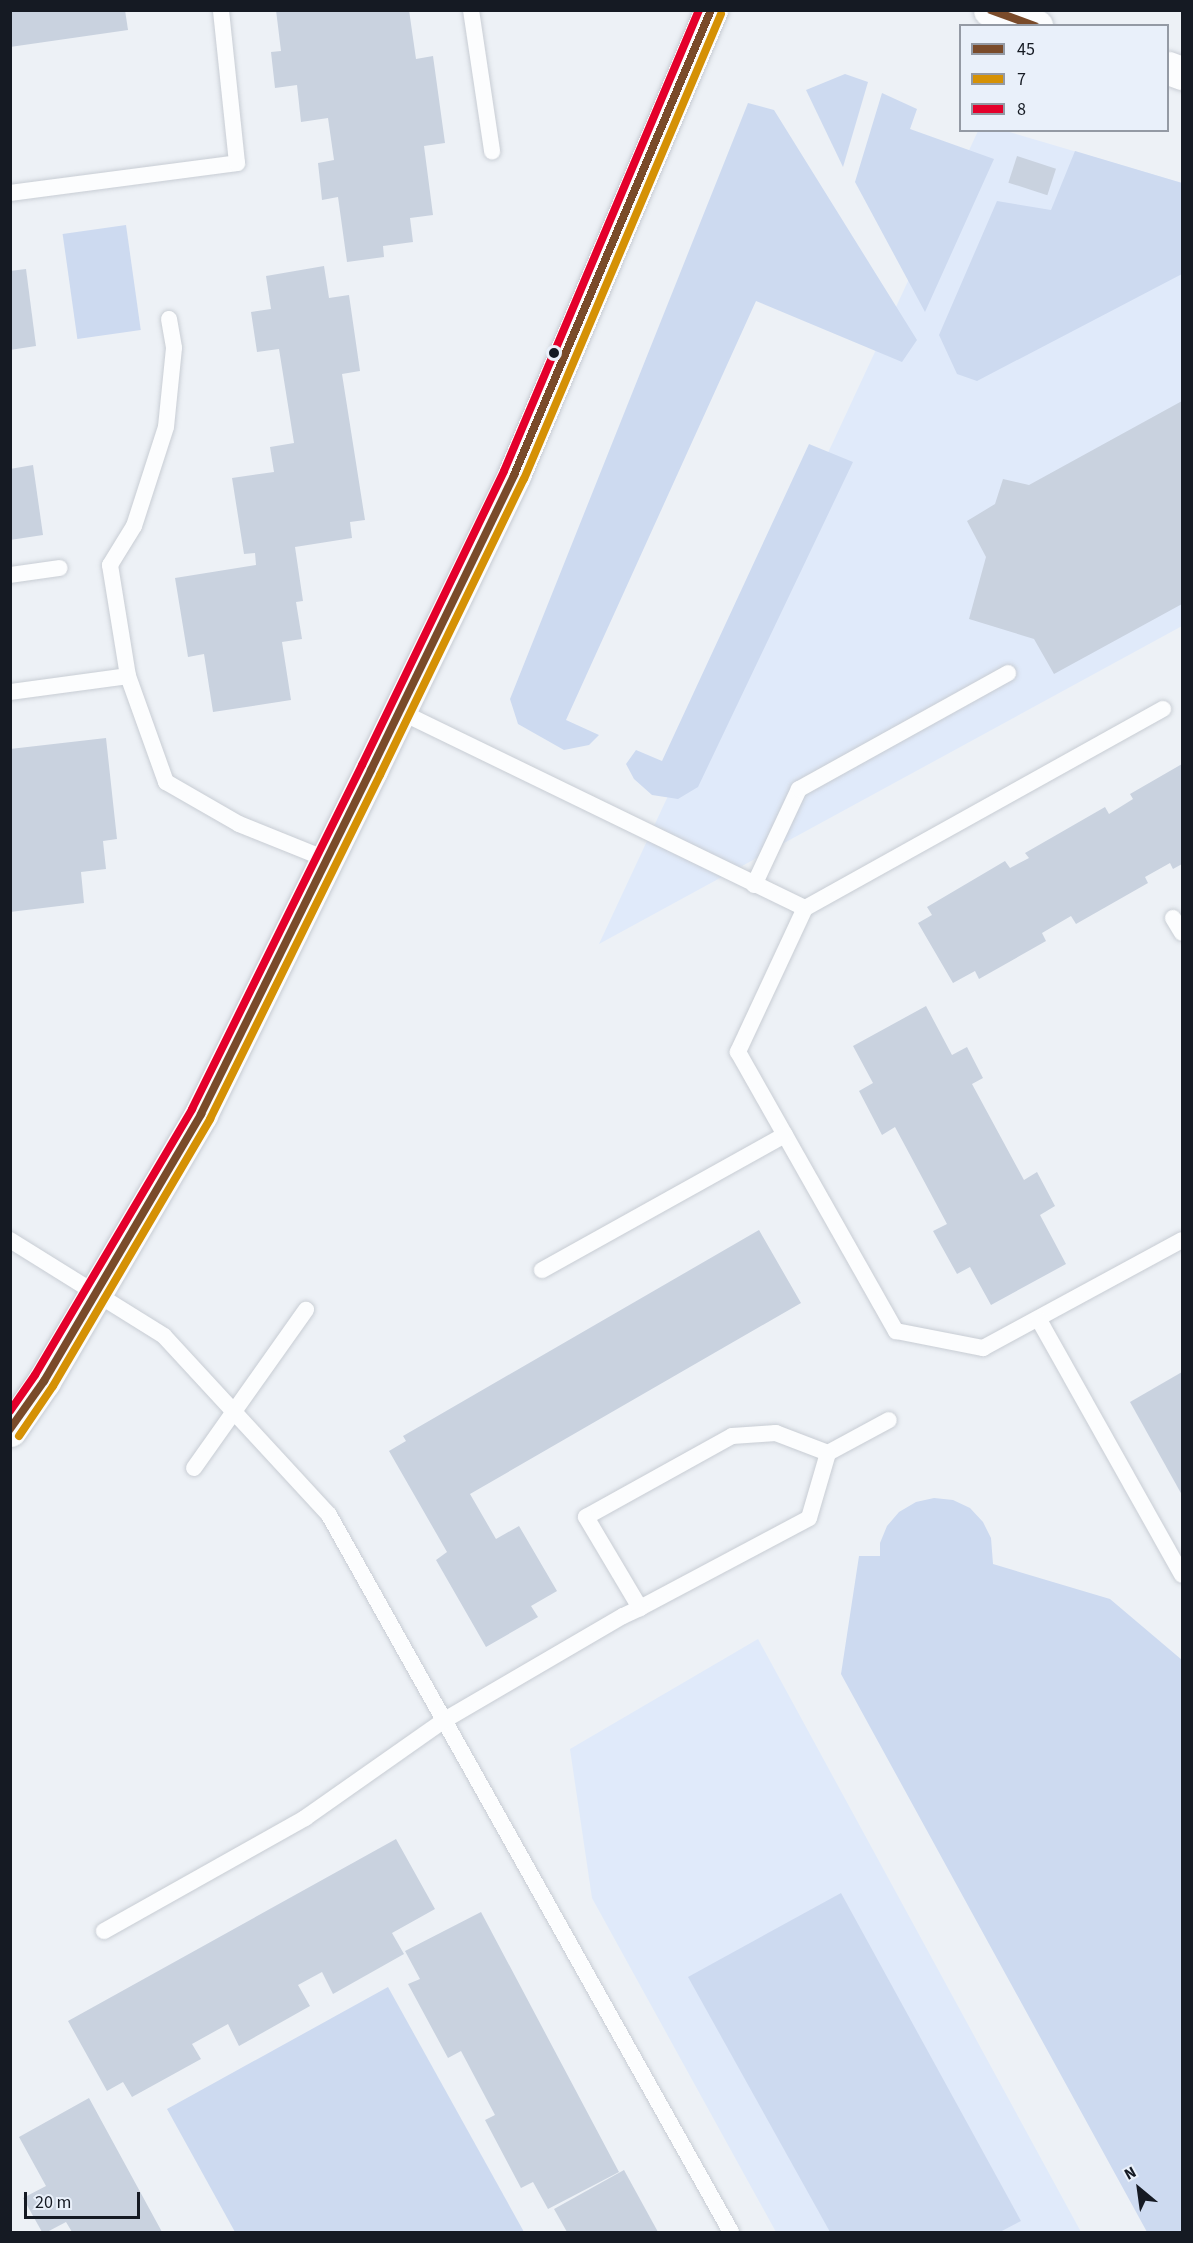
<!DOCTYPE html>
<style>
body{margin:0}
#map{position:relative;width:1193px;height:2243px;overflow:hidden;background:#edf1f6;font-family:"Source Sans 3",sans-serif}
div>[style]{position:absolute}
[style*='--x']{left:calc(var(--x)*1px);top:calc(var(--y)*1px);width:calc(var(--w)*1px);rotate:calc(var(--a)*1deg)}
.built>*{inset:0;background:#e0eafa}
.green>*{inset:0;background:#cddaf0;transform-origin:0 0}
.building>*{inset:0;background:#c9d2df;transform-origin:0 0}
.roads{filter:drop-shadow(0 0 2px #c8cdd4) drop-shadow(0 0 2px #c8cdd4)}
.lane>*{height:16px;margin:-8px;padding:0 8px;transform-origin:8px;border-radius:8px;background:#fcfdfe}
.secondary>*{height:33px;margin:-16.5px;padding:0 16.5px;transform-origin:16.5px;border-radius:16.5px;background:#fcfdfe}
.bus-1>*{height:8px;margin:-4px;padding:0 4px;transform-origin:4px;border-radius:4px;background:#7a4b2a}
.bus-2>*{height:8px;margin:-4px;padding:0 4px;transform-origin:4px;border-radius:4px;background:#d59105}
.bus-3>*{height:8px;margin:-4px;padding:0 4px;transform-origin:4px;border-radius:4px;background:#e4002b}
.dots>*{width:16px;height:16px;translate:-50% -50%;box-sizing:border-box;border:3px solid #e9f0fa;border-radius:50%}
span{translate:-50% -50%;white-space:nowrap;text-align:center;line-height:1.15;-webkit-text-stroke:4.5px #e9f0fa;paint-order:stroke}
.frame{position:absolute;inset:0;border:12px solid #151a23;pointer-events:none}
.legend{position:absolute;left:959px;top:24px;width:210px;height:108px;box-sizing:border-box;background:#e9f0fa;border:2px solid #949aa4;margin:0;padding:8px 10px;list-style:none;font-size:18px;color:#151a23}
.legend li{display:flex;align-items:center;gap:12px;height:30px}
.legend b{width:30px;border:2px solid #949aa4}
.north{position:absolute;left:1109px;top:2159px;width:60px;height:60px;-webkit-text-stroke:4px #e9f0fa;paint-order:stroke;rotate:331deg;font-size:16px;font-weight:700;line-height:24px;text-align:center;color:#151a23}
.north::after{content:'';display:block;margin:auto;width:21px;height:27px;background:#151a23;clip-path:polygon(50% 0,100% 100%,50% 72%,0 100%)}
.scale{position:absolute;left:24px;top:2192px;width:116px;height:27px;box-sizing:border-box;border:3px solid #151a23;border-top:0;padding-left:8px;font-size:18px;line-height:21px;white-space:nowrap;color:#151a23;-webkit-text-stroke:4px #e9f0fa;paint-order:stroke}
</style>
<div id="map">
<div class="built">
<i style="clip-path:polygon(978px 131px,1006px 131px,1182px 183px,1182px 626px,599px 944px)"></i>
<i style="clip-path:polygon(758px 1639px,1081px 2232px,776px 2232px,592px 1898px,570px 1749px)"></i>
</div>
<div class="green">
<i style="clip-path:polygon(845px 74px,868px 82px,843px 167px,806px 90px)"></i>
<i style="clip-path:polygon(882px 93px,917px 109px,910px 129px,994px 159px,925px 312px,855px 182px)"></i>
<i style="clip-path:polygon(748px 103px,774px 110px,917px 340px,902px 362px,756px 301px,566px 720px,599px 735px,589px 745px,564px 750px,518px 724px,510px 699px)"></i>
<i style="clip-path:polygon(1075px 151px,1182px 183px,1182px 274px,977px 381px,957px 374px,939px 335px,997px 201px,1051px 210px)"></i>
<i style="left:126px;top:225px;width:106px;height:64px;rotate:82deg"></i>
<i style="clip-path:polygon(809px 444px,853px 462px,698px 787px,678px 799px,652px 795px,634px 779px,626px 764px,636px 750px,662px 761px)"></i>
<i style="clip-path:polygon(934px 1498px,953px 1500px,970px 1508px,983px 1522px,991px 1538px,993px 1564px,1110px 1599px,1182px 1660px,1182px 2232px,1147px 2232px,841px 1674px,859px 1556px,880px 1556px,880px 1543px,887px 1526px,899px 1512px,916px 1502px)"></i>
<i style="clip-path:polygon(841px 1893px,1021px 2221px,1000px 2232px,830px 2232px,688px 1977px)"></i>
<i style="clip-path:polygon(388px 1987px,524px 2232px,235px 2232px,167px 2109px)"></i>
</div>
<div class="building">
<i style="clip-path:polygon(10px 10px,125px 10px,128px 30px,10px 47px)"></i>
<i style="clip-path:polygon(276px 10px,409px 10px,416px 59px,433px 56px,445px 143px,424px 146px,433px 215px,410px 218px,413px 242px,383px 246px,384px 257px,347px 262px,338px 197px,322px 200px,318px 163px,334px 160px,328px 118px,301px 122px,297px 85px,275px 88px,271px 52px,281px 51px)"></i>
<i style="left:1017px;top:156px;width:41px;height:28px;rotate:18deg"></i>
<i style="clip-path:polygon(324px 266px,329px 298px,349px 295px,360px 371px,342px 374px,365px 520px,350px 522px,352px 538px,295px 547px,303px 601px,296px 602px,302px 639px,282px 642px,291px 700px,213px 712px,204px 654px,188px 657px,175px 578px,256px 565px,255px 553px,244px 554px,232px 478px,274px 472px,270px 447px,294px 443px,279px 349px,257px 352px,251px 312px,271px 309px,266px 276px)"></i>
<i style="clip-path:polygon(26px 269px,36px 346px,10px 350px,10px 271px)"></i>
<i style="clip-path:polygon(1182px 401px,1182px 604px,1054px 674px,1034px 639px,969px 619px,986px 557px,967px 521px,995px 504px,1003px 479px,1029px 485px)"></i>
<i style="clip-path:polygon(33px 465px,43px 535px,10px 540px,10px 469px)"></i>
<i style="clip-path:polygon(106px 738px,117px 839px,103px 841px,106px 869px,81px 872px,84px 903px,10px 912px,10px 749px)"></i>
<i style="clip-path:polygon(1182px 764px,1182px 864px,1173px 869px,1170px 863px,1145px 877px,1148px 883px,1076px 924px,1071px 916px,1042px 933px,1046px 941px,979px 979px,975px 971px,953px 983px,918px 923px,932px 915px,927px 907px,1005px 861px,1010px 868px,1029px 858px,1025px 853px,1105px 807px,1109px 814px,1133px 799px,1130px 794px)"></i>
<i style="clip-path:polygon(926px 1006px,952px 1055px,967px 1047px,983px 1078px,972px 1084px,1024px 1180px,1037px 1172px,1055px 1206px,1040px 1215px,1066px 1264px,991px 1305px,970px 1267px,957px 1274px,933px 1231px,947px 1224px,895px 1127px,882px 1135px,859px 1091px,873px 1083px,853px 1046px)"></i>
<i style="clip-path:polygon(759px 1230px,801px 1303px,470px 1494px,496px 1539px,519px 1526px,557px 1591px,531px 1606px,538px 1617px,486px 1647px,436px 1560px,447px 1552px,389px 1451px,406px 1441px,403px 1436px)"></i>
<i style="clip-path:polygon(1182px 1372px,1182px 1495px,1130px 1402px)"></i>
<i style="clip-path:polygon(396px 1839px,435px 1909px,392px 1933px,404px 1954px,333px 1994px,322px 1972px,298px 1985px,310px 2006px,239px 2046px,228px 2024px,192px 2044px,201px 2059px,132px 2097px,123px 2082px,107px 2091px,68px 2021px)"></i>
<i style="clip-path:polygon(481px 1912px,619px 2172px,548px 2209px,533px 2182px,521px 2188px,485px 2120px,495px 2115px,461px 2051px,448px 2058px,408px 1984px,420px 1979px,405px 1951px)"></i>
<i style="clip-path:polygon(89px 2098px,162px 2232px,72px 2232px,66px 2222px,47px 2232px,42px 2232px,23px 2198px,46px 2186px,19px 2137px)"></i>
<i style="clip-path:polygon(624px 2170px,658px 2232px,567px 2232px,554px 2209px)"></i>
</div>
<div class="roads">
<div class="lane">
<i style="--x:471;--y:10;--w:143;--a:81.5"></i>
<i style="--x:10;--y:193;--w:229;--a:-7.5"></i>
<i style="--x:237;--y:163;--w:154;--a:-96"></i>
<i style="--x:169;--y:319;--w:29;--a:80"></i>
<i style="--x:174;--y:348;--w:79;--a:95.8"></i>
<i style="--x:166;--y:427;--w:104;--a:107.9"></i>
<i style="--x:134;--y:526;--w:46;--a:121.6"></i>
<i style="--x:110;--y:565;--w:112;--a:80.8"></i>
<i style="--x:128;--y:676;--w:113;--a:70.3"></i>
<i style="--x:166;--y:782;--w:84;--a:29.9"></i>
<i style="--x:239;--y:824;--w:94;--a:21.9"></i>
<i style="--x:10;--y:575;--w:50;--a:-8"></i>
<i style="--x:10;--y:692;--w:119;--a:-7.7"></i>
<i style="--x:1163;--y:709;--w:410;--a:150.9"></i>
<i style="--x:805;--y:908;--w:159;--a:115"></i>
<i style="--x:738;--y:1052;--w:321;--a:60.5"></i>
<i style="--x:896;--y:1331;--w:89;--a:11.1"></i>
<i style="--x:983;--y:1348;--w:226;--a:-28.5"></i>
<i style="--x:399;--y:711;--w:451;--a:25.9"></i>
<i style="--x:754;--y:885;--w:106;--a:-64.9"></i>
<i style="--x:799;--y:789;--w:239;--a:-29"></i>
<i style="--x:1173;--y:918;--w:17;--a:59"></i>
<i style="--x:10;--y:1240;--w:181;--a:31.9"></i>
<i style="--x:164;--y:1336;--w:243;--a:47.3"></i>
<i style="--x:329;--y:1515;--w:822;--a:60.72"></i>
<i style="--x:542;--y:1270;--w:278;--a:-29.1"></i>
<i style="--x:1039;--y:1320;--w:292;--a:60.7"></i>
<i style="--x:828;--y:1453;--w:69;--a:-28.4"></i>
<i style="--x:194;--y:1468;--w:194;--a:-54.7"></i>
<i style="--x:104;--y:1931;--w:231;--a:-29.3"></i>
<i style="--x:305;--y:1818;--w:169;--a:-35.1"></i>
<i style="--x:443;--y:1721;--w:208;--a:-30.3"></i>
<i style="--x:623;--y:1616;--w:19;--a:-25"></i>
<i style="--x:640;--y:1608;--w:191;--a:-28"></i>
<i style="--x:809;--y:1518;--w:68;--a:-73.7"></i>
<i style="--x:828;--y:1453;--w:56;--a:-159"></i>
<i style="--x:776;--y:1433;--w:44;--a:176.1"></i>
<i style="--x:732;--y:1436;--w:167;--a:151"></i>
<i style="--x:586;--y:1517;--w:106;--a:59.3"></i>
</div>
<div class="secondary">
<i style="--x:990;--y:10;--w:49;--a:19.2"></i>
<i style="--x:1168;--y:68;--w:15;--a:20"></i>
<i style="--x:10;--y:1430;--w:60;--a:-55.2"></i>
<i style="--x:44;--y:1381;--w:310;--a:-59.5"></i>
<i style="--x:201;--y:1114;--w:384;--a:-63.7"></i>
<i style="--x:371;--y:770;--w:328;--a:-64.1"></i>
<i style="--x:514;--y:475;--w:505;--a:-67.04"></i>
</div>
</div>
<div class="bus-1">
<i style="--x:991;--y:10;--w:47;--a:20"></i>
<i style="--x:10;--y:1429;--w:59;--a:-54.7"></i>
<i style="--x:44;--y:1381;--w:310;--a:-59.5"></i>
<i style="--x:201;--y:1114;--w:384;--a:-63.7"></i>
<i style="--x:371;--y:770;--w:328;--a:-64.1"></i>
<i style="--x:514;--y:475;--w:505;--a:-67.04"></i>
</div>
<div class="bus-2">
<i style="--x:19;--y:1436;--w:60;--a:-55.8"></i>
<i style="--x:53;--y:1386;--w:310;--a:-59.5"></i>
<i style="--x:210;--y:1119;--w:384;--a:-63.7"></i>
<i style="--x:380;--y:775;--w:329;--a:-64.1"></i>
<i style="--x:524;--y:479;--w:505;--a:-67.04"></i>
</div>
<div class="bus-3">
<i style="--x:10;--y:1411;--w:44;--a:-55.2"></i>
<i style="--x:35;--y:1375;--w:309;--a:-59.4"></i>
<i style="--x:192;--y:1109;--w:384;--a:-63.7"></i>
<i style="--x:362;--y:765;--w:326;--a:-64.2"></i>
<i style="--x:504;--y:471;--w:501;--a:-67.07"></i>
</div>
<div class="dots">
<i style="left:554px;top:353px;background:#151a23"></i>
</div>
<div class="frame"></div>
<ul class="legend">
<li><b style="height:8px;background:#7a4b2a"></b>45</li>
<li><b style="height:8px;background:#d59105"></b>7</li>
<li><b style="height:8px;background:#e4002b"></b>8</li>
</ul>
<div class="north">N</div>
<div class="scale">20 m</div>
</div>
